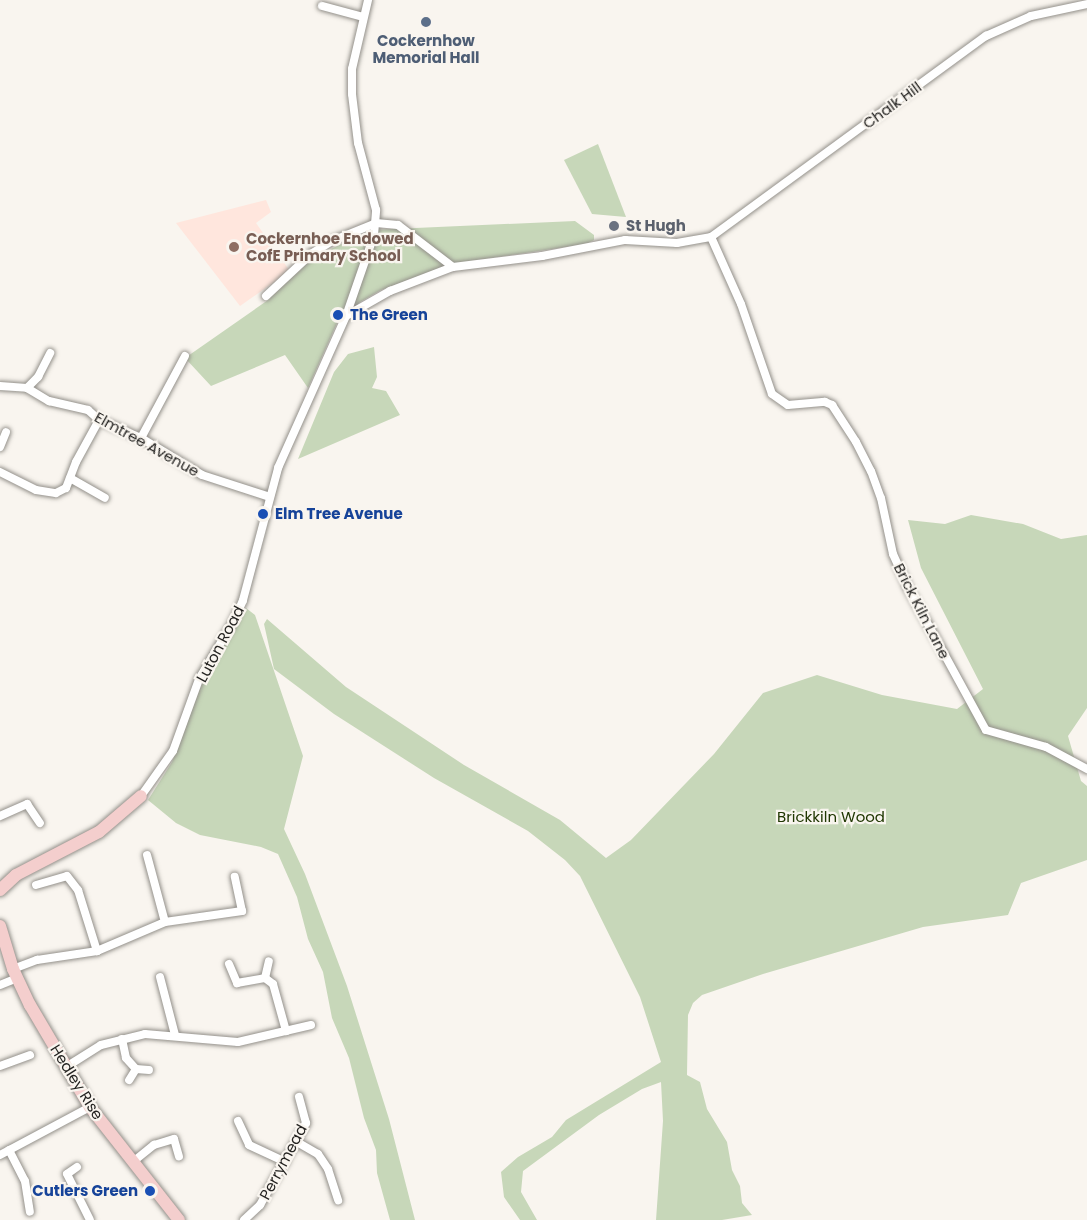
<!DOCTYPE html>
<style>
body{margin:0}
#map{position:relative;width:1087px;height:1220px;overflow:hidden;background:#f9f5ef;font-family:Poppins,sans-serif}
div>[style]{position:absolute}
[style*='--x']{left:calc(var(--x)*1px);top:calc(var(--y)*1px);width:calc(var(--w)*1px);rotate:calc(var(--a)*1deg)}
.education>*{inset:0;background:#ffe6dd}
.green>*{inset:0;background:#c7d7b9}
.roads{filter:drop-shadow(0 0 2px #93908a) drop-shadow(0 0 2px #93908a)}
.street>*{height:8px;margin:-4px;padding:0 4px;transform-origin:4px;border-radius:4px;background:#fff}
.secondary>*{height:12px;margin:-6px;padding:0 6px;transform-origin:6px;border-radius:6px;background:#f4cecd}
.dots>*{width:16px;height:16px;translate:-50% -50%;box-sizing:border-box;border:3px solid #f9f5ef;border-radius:50%}
span{translate:-50% -50%;white-space:nowrap;text-align:center;line-height:1.15;-webkit-text-stroke:4.5px #f9f5ef;paint-order:stroke}
.service-label{font-size:15px;color:#4e5e75;font-weight:700}
.street-label{font-size:15px;color:#242321}
.worship-label{font-size:15px;color:#5b616d;font-weight:700}
.left{translate:0 -50%;text-align:left}
.education-label{font-size:15px;color:#785e54;font-weight:700}
.transit-label{font-size:15px;color:#164399;font-weight:700}
.right{translate:-100% -50%;text-align:right}
.park-label{font-size:15px;color:#203702}
</style>
<div id="map">
<div class="education">
<i style="clip-path:polygon(266px 200px,271px 212px,256px 223px,290px 271px,240px 306px,176px 223px)"></i>
</div>
<div class="green">
<i style="clip-path:polygon(598px 144px,626px 217px,592px 214px,564px 160px)"></i>
<i style="clip-path:polygon(575px 221px,594px 235px,594px 240px,586px 244px,465px 262px,436px 270px,381px 290px,360px 302px,337px 323px,308px 388px,285px 355px,211px 386px,185px 358px,268px 300px,314px 257px,371px 230px)"></i>
<i style="clip-path:polygon(374px 347px,377px 377px,372px 388px,386px 391px,400px 415px,298px 459px,334px 372px,348px 354px)"></i>
<i style="clip-path:polygon(971px 515px,1023px 524px,1061px 539px,1087px 535px,1087px 708px,1068px 736px,1081px 781px,1087px 786px,1087px 860px,1021px 883px,1008px 915px,923px 927px,763px 974px,702px 995px,693px 1003px,688px 1015px,687px 1075px,700px 1082px,707px 1109px,727px 1142px,732px 1170px,740px 1186px,742px 1203px,752px 1215px,722px 1220px,656px 1220px,663px 1121px,661px 1082px,642px 1089px,599px 1115px,523px 1171px,521px 1192px,537px 1220px,520px 1220px,504px 1197px,501px 1172px,518px 1157px,552px 1137px,566px 1120px,661px 1062px,640px 997px,580px 876px,565px 860px,528px 831px,434px 778px,334px 714px,274px 669px,264px 624px,267px 619px,346px 687px,464px 765px,560px 820px,606px 858px,631px 840px,714px 754px,763px 693px,817px 675px,882px 695px,957px 709px,983px 689px,921px 568px,908px 520px,945px 524px)"></i>
<i style="clip-path:polygon(246px 608px,255px 615px,303px 756px,284px 829px,305px 874px,347px 986px,389px 1119px,415px 1220px,390px 1220px,377px 1173px,376px 1150px,364px 1118px,349px 1058px,332px 1018px,323px 972px,308px 939px,297px 897px,278px 854px,261px 847px,200px 835px,176px 823px,148px 800px,172px 762px,201px 686px)"></i>
</div>
<div class="roads">
<div class="street">
<i style="--x:322;--y:6;--w:42;--a:15"></i>
<i style="--x:711;--y:237;--w:73;--a:65.9"></i>
<i style="--x:741;--y:304;--w:95;--a:71"></i>
<i style="--x:772;--y:394;--w:19;--a:35"></i>
<i style="--x:788;--y:405;--w:37;--a:-5"></i>
<i style="--x:825;--y:402;--w:8;--a:23"></i>
<i style="--x:832;--y:405;--w:44;--a:57"></i>
<i style="--x:856;--y:442;--w:33;--a:63"></i>
<i style="--x:871;--y:471;--w:29;--a:70"></i>
<i style="--x:881;--y:498;--w:57;--a:77.9"></i>
<i style="--x:893;--y:554;--w:35;--a:66"></i>
<i style="--x:907;--y:586;--w:164;--a:61.3"></i>
<i style="--x:986;--y:730;--w:62;--a:15.8"></i>
<i style="--x:1046;--y:747;--w:47;--a:28.2"></i>
<i style="--x:266;--y:296;--w:62;--a:-43"></i>
<i style="--x:311;--y:254;--w:25;--a:-32"></i>
<i style="--x:332;--y:241;--w:48;--a:-22.2"></i>
<i style="--x:376;--y:223;--w:22;--a:5"></i>
<i style="--x:398;--y:225;--w:69;--a:37.4"></i>
<i style="--x:346;--y:316;--w:51;--a:-29.6"></i>
<i style="--x:390;--y:291;--w:67;--a:-20.9"></i>
<i style="--x:453;--y:267;--w:90;--a:-7"></i>
<i style="--x:542;--y:256;--w:85;--a:-10.9"></i>
<i style="--x:625;--y:240;--w:52;--a:3.3"></i>
<i style="--x:677;--y:243;--w:35;--a:-10"></i>
<i style="--x:711;--y:237;--w:341;--a:-36.2"></i>
<i style="--x:986;--y:36;--w:49;--a:-24"></i>
<i style="--x:1031;--y:16;--w:57;--a:-12.1"></i>
<i style="--x:0;--y:386;--w:27;--a:4"></i>
<i style="--x:27;--y:388;--w:16;--a:-45"></i>
<i style="--x:38;--y:377;--w:27;--a:-63"></i>
<i style="--x:27;--y:388;--w:26;--a:31"></i>
<i style="--x:49;--y:401;--w:40;--a:13"></i>
<i style="--x:88;--y:410;--w:15;--a:42"></i>
<i style="--x:99;--y:420;--w:46;--a:23.2"></i>
<i style="--x:141;--y:438;--w:71;--a:31.2"></i>
<i style="--x:202;--y:475;--w:71;--a:17.9"></i>
<i style="--x:141;--y:438;--w:93;--a:-61.8"></i>
<i style="--x:0;--y:447;--w:16;--a:-68"></i>
<i style="--x:0;--y:472;--w:40;--a:26.6"></i>
<i style="--x:36;--y:490;--w:20;--a:9"></i>
<i style="--x:56;--y:493;--w:11;--a:-27"></i>
<i style="--x:66;--y:488;--w:28;--a:-69"></i>
<i style="--x:76;--y:462;--w:48;--a:-61.3"></i>
<i style="--x:70;--y:478;--w:40;--a:29.7"></i>
<i style="--x:141;--y:796;--w:55;--a:-54.6"></i>
<i style="--x:173;--y:751;--w:77;--a:-70.1"></i>
<i style="--x:199;--y:679;--w:64;--a:-59"></i>
<i style="--x:232;--y:624;--w:26;--a:-65"></i>
<i style="--x:243;--y:600;--w:137;--a:-75.1"></i>
<i style="--x:278;--y:468;--w:167;--a:-65.9"></i>
<i style="--x:346;--y:316;--w:86;--a:-70.9"></i>
<i style="--x:374;--y:235;--w:25;--a:-85"></i>
<i style="--x:376;--y:210;--w:69;--a:-105"></i>
<i style="--x:358;--y:143;--w:49;--a:-97"></i>
<i style="--x:352;--y:94;--w:25;--a:-90"></i>
<i style="--x:352;--y:69;--w:71;--a:-76.9"></i>
<i style="--x:0;--y:816;--w:30;--a:-24"></i>
<i style="--x:27;--y:804;--w:23;--a:56"></i>
<i style="--x:147;--y:855;--w:69;--a:75"></i>
<i style="--x:36;--y:885;--w:32;--a:-16"></i>
<i style="--x:67;--y:876;--w:18;--a:52"></i>
<i style="--x:78;--y:890;--w:64;--a:72.7"></i>
<i style="--x:229;--y:964;--w:21;--a:67"></i>
<i style="--x:237;--y:983;--w:28;--a:-10"></i>
<i style="--x:265;--y:978;--w:10;--a:37"></i>
<i style="--x:273;--y:984;--w:49;--a:74.5"></i>
<i style="--x:13;--y:969;--w:26;--a:-21"></i>
<i style="--x:37;--y:960;--w:61;--a:-8.5"></i>
<i style="--x:97;--y:951;--w:74;--a:-23.1"></i>
<i style="--x:165;--y:922;--w:78;--a:-8.1"></i>
<i style="--x:242;--y:911;--w:35;--a:-102"></i>
<i style="--x:160;--y:977;--w:60;--a:75.5"></i>
<i style="--x:265;--y:978;--w:17;--a:-77"></i>
<i style="--x:0;--y:985;--w:18;--a:-22"></i>
<i style="--x:122;--y:1039;--w:19;--a:78"></i>
<i style="--x:126;--y:1058;--w:15;--a:48"></i>
<i style="--x:136;--y:1069;--w:13;--a:122"></i>
<i style="--x:0;--y:1066;--w:32;--a:-20"></i>
<i style="--x:66;--y:1067;--w:41;--a:-32.2"></i>
<i style="--x:101;--y:1045;--w:45;--a:-14"></i>
<i style="--x:145;--y:1034;--w:93;--a:4.9"></i>
<i style="--x:238;--y:1042;--w:75;--a:-13.1"></i>
<i style="--x:136;--y:1069;--w:13;--a:4"></i>
<i style="--x:238;--y:1121;--w:26;--a:65"></i>
<i style="--x:249;--y:1145;--w:40;--a:25"></i>
<i style="--x:297;--y:1142;--w:24;--a:30"></i>
<i style="--x:318;--y:1154;--w:18;--a:56"></i>
<i style="--x:328;--y:1169;--w:33;--a:72"></i>
<i style="--x:9;--y:1150;--w:35;--a:63"></i>
<i style="--x:25;--y:1181;--w:31;--a:81"></i>
<i style="--x:0;--y:1155;--w:102;--a:-28.1"></i>
<i style="--x:134;--y:1161;--w:26;--a:-39"></i>
<i style="--x:154;--y:1145;--w:21;--a:-17"></i>
<i style="--x:174;--y:1139;--w:18;--a:74"></i>
<i style="--x:77;--y:1167;--w:12;--a:145"></i>
<i style="--x:67;--y:1174;--w:51;--a:63.4"></i>
<i style="--x:244;--y:1220;--w:22;--a:-43"></i>
<i style="--x:260;--y:1205;--w:94;--a:-60.7"></i>
<i style="--x:306;--y:1123;--w:27;--a:-105"></i>
</div>
<div class="secondary">
<i style="--x:0;--y:890;--w:22;--a:-43"></i>
<i style="--x:16;--y:875;--w:93;--a:-27.4"></i>
<i style="--x:99;--y:832;--w:55;--a:-40.6"></i>
<i style="--x:0;--y:926;--w:45;--a:73.2"></i>
<i style="--x:13;--y:969;--w:40;--a:65"></i>
<i style="--x:30;--y:1005;--w:118;--a:59.5"></i>
<i style="--x:90;--y:1107;--w:144;--a:51.8"></i>
</div>
</div>
<div class="dots">
<i style="left:426px;top:22px;background:#5c6f8a"></i>
<i style="left:614px;top:226px;background:#6b7280"></i>
<i style="left:234px;top:247px;background:#8d6e63"></i>
<i style="left:338px;top:315px;background:#1a4fb4"></i>
<i style="left:263px;top:514px;background:#1a4fb4"></i>
<i style="left:150px;top:1191px;background:#1a4fb4"></i>
</div>
<div class="service-label">
<span style="left:426px;top:49px">Cockernhow<br>Memorial Hall</span>
</div>
<div class="street-label">
<span style="left:892px;top:105px;rotate:-36deg">Chalk Hill</span>
<span style="left:147px;top:444px;rotate:29deg">Elmtree Avenue</span>
<span style="left:922px;top:611px;rotate:63deg">Brick Kiln Lane</span>
<span style="left:220px;top:644px;rotate:-62deg">Luton Road</span>
<span style="left:77px;top:1082px;rotate:58deg">Hedley Rise</span>
<span style="left:283px;top:1162px;rotate:-62deg">Perrymead</span>
</div>
<div class="worship-label">
<span class="left" style="left:626px;top:226px">St Hugh</span>
</div>
<div class="education-label">
<span class="left" style="left:246px;top:247px">Cockernhoe Endowed<br>CofE Primary School</span>
</div>
<div class="transit-label">
<span class="left" style="left:350px;top:315px">The Green</span>
<span class="left" style="left:275px;top:514px">Elm Tree Avenue</span>
<span class="right" style="left:138px;top:1191px">Cutlers Green</span>
</div>
<div class="park-label">
<span style="left:831px;top:817px">Brickkiln Wood</span>
</div>
</div>
